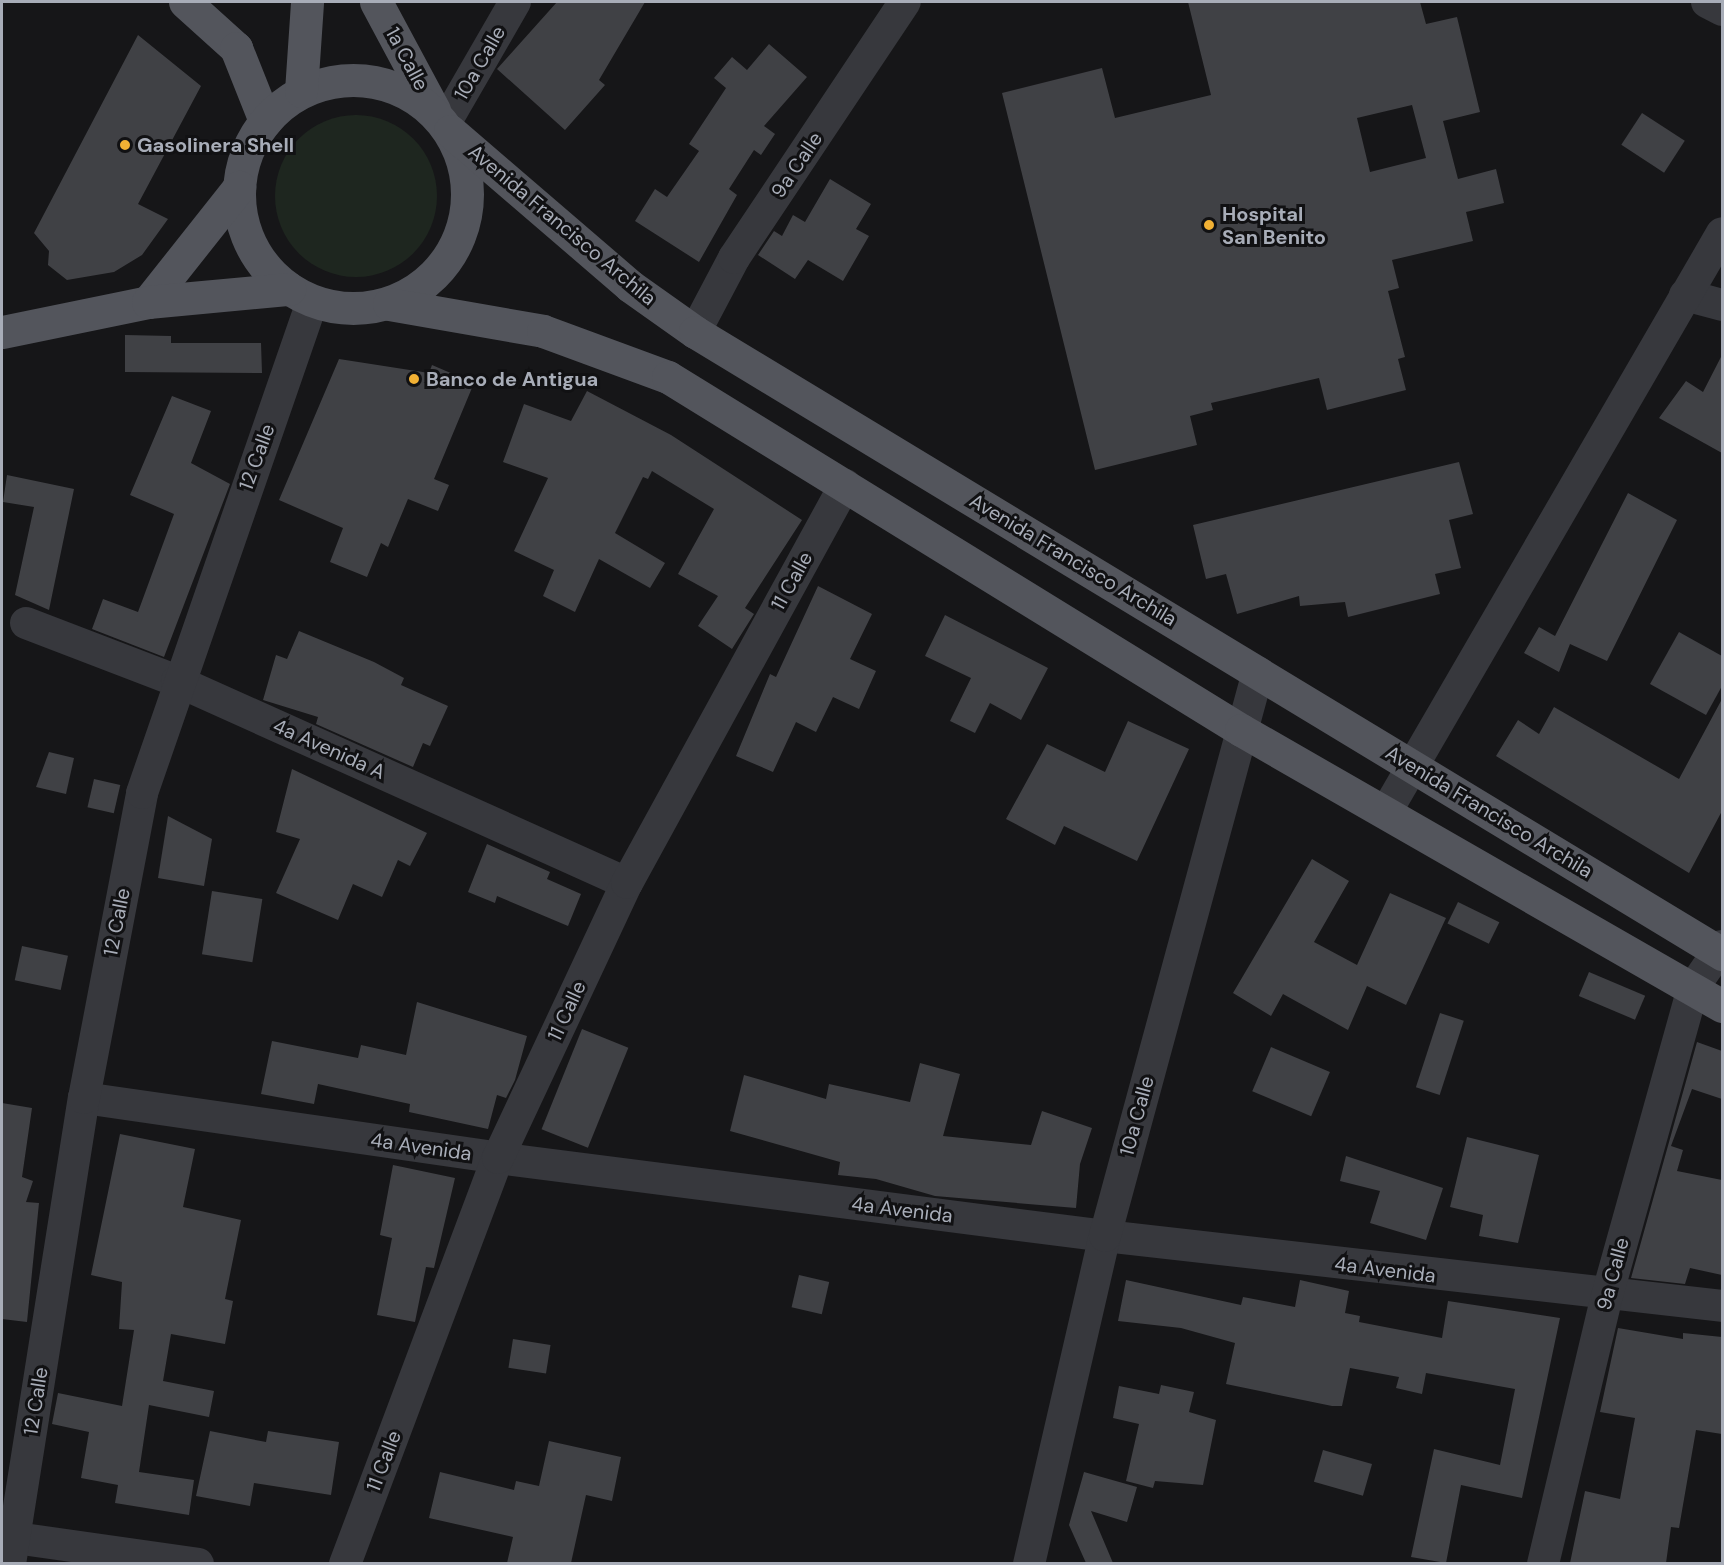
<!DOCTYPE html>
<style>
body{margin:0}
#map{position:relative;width:1724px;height:1565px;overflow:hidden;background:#161618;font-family:"DM Sans",sans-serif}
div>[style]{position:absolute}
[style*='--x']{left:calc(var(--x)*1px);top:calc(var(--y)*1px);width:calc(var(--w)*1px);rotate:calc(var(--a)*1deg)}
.green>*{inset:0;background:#1e261f}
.round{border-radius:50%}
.building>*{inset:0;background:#404145;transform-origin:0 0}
.minor>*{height:32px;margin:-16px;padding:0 16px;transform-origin:16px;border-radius:16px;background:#37383d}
.major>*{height:33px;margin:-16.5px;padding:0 16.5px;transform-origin:16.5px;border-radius:16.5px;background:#53555c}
.major>.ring{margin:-16.5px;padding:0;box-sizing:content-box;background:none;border:33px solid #53555c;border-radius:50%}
.dots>*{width:16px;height:16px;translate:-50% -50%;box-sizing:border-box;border:3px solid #111113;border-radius:50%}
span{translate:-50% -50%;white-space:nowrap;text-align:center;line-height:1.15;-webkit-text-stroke:6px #111113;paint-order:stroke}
.street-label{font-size:20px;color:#a8adb8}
.poi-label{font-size:20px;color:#a8adb8;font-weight:700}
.left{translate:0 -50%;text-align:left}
.frame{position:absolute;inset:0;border:3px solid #a8adb8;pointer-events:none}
</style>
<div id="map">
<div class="green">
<i class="round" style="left:275px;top:115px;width:162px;height:162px"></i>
</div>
<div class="building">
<i style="clip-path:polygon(557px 2px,645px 2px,599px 80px,605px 85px,565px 130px,497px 69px)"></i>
<i style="clip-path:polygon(evenodd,1188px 2px,1420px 2px,1426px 24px,1457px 17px,1480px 112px,1443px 121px,1458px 179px,1496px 169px,1504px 203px,1466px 212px,1473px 241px,1392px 260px,1399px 288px,1388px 291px,1405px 357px,1398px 359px,1406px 390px,1327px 410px,1319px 378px,1211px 403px,1213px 410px,1190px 416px,1197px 445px,1095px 470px,1002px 93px,1102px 68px,1115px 118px,1211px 95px,1188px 2px,1412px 105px,1426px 158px,1370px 172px,1357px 118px,1412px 105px)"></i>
<i style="clip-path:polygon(138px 35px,201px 86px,138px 204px,168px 219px,142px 255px,114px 272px,67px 280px,48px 265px,49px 251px,34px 233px)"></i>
<i style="clip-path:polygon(769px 44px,807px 77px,764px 126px,775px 134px,761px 155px,754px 150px,729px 189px,737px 195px,699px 262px,635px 221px,655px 189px,667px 197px,699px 151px,689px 144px,726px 88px,714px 78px,732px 57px,747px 70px)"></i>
<i style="left:1642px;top:113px;width:51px;height:38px;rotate:33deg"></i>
<i style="clip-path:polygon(830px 179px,871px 204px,856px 229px,869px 236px,843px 281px,808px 260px,795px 279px,758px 255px,774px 231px,782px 236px,793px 215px,805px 222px)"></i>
<i style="clip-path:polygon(125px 335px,171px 336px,171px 343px,261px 343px,262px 373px,125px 372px)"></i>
<i style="clip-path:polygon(1722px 355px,1722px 453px,1659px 418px,1686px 381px,1703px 392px)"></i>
<i style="clip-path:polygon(339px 359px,429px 373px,432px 365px,474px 383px,434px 479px,449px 485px,438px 511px,408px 499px,388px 547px,381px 543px,367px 577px,330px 562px,343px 528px,279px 500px)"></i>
<i style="clip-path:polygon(587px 391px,671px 435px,802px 520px,745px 608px,754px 614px,732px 649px,698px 626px,718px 596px,678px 574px,714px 509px,652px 471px,648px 479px,643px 477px,615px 533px,665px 563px,650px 588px,599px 559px,575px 612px,543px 596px,554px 570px,514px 551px,548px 478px,503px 462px,524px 404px,571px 421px)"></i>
<i style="clip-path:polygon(172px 396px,211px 411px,191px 463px,230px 484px,164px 657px,92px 629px,103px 599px,138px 612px,174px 514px,130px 495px)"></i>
<i style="clip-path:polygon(1459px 462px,1473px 514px,1449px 520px,1461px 568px,1435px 574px,1440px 594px,1348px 617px,1345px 602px,1300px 606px,1299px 596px,1237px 614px,1226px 574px,1206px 579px,1193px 525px)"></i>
<i style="clip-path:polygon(7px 475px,74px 489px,49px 610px,15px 595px,34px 507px,3px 502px)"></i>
<i style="clip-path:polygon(1628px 493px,1677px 520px,1607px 661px,1570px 644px,1559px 672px,1524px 653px,1539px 627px,1555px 636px)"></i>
<i style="clip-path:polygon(818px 586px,872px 614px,850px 659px,876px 671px,859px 709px,833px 697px,816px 732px,796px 722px,773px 772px,736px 756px,770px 674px,776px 677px)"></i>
<i style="clip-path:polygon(945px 615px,1048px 668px,1021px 720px,990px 703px,975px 733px,950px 721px,971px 678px,925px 656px)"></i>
<i style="clip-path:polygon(299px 631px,374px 662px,404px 678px,401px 685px,448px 706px,430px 746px,423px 743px,413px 767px,316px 724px,318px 717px,263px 700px,276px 655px,287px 659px)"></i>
<i style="clip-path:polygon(1679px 632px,1722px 656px,1722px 686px,1706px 715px,1650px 684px)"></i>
<i style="clip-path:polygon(1722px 699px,1722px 811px,1689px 873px,1496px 756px,1518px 720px,1539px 734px,1554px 707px,1679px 779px)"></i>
<i style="clip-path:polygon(1128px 721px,1189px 749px,1137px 861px,1064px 826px,1055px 845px,1006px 819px,1047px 744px,1105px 772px)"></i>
<i style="clip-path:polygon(49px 752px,74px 758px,66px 794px,36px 787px)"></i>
<i style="clip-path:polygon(292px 769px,427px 833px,410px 866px,398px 860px,382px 897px,353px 884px,338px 920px,276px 893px,300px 839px,276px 832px)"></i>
<i style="left:94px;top:779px;width:27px;height:29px;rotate:13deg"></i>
<i style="clip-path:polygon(168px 816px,212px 839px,204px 886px,158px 878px)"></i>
<i style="clip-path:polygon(487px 844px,550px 872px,547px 879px,581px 894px,568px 926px,497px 896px,495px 903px,468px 892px)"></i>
<i style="clip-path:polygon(1312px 859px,1349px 881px,1314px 942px,1357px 965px,1390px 893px,1446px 918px,1406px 1005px,1367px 986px,1348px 1030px,1283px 994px,1271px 1016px,1233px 993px)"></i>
<i style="left:212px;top:891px;width:51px;height:64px;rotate:9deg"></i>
<i style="left:1458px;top:902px;width:46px;height:24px;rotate:26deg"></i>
<i style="left:22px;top:946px;width:47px;height:35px;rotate:12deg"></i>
<i style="left:1589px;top:972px;width:61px;height:26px;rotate:23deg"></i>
<i style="clip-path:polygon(417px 1002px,527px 1036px,515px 1080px,506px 1098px,497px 1095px,488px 1129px,409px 1112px,410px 1104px,318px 1084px,314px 1104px,261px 1094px,272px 1041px,358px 1058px,361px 1045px,406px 1055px)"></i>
<i style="left:1440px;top:1013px;width:25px;height:78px;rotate:18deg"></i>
<i style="left:582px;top:1029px;width:50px;height:108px;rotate:22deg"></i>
<i style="clip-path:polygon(1697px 1042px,1722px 1051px,1722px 1099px,1692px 1089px,1671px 1146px,1683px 1150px,1677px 1171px,1722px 1180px,1722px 1275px,1690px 1268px,1685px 1284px,1631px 1278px)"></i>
<i style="left:1271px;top:1047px;width:64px;height:48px;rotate:23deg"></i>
<i style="clip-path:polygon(920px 1063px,960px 1074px,943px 1136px,1031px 1145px,1042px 1111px,1092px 1128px,1080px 1164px,1076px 1208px,935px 1196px,876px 1179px,838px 1175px,840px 1162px,730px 1131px,744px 1075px,826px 1099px,829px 1084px,910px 1102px)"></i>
<i style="clip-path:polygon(2px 1103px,32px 1108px,22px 1177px,33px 1181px,26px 1202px,39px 1203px,27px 1322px,2px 1319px)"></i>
<i style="clip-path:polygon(120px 1134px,195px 1149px,183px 1207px,241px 1220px,225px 1299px,233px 1301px,225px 1344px,171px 1334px,163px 1381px,214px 1391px,209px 1417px,149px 1405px,139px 1472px,194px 1480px,189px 1515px,115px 1503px,118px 1485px,81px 1478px,89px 1432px,52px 1424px,58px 1393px,122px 1406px,134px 1330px,119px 1329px,122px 1282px,91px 1275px)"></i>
<i style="clip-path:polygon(1467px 1137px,1539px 1155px,1518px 1243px,1479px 1236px,1483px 1215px,1450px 1207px)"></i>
<i style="clip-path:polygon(1346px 1156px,1443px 1188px,1426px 1240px,1370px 1223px,1380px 1191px,1340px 1181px)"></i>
<i style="clip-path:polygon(393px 1165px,455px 1178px,434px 1268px,426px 1267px,415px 1322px,377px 1315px,392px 1238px,380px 1235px)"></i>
<i style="left:799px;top:1275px;width:31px;height:33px;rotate:13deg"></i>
<i style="clip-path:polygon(1126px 1280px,1241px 1305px,1243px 1297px,1295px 1307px,1300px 1280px,1349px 1291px,1345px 1313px,1360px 1316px,1359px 1322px,1442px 1338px,1448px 1301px,1560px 1318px,1522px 1498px,1461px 1485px,1446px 1563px,1411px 1557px,1434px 1449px,1500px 1465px,1515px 1389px,1426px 1373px,1422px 1394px,1396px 1388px,1399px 1377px,1350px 1368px,1342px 1406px,1332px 1406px,1226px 1384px,1235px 1343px,1181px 1328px,1118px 1321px)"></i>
<i style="clip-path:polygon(1618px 1328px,1683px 1339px,1683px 1333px,1722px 1337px,1722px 1434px,1696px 1430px,1679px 1528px,1671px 1527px,1666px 1563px,1570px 1563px,1585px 1491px,1620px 1499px,1635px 1418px,1600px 1412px)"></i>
<i style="left:513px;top:1339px;width:38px;height:29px;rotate:9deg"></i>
<i style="clip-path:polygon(1161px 1385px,1194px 1392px,1189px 1412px,1216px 1420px,1203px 1485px,1155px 1481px,1153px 1488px,1126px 1481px,1139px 1424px,1113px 1418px,1119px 1386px,1159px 1394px)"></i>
<i style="clip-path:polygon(210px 1431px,266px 1442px,268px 1431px,339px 1442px,331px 1495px,254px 1483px,250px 1506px,196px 1496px)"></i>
<i style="clip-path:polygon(549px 1441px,621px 1457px,612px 1501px,586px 1495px,571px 1563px,507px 1563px,513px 1537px,429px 1518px,440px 1472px,514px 1490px,516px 1481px,539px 1486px)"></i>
<i style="left:1323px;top:1450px;width:51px;height:33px;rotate:16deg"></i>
<i style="clip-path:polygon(1084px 1472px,1137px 1487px,1127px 1522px,1091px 1511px,1113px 1563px,1086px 1563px,1069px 1525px)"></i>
</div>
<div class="minor">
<i style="--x:1707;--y:2;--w:17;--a:28"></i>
<i style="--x:444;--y:125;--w:142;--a:-60"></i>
<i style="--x:1685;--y:295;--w:38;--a:15"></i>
<i style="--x:695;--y:332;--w:84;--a:-62.2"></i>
<i style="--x:734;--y:258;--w:308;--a:-56.3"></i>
<i style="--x:26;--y:623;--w:162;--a:21"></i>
<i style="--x:177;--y:681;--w:493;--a:24.2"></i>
<i style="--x:1386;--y:812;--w:669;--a:-59.87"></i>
<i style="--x:84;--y:1098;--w:418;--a:8.2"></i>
<i style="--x:498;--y:1158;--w:612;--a:7.32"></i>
<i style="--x:1105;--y:1236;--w:621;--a:6.47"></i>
<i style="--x:2;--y:1536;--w:198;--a:8.1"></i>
<i style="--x:10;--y:1564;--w:472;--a:-81"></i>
<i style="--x:84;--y:1098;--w:310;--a:-79.2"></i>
<i style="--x:142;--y:793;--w:520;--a:-70.9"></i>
<i style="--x:345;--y:1564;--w:434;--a:-69.4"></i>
<i style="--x:498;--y:1158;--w:304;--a:-64.9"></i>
<i style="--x:627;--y:883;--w:454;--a:-61.3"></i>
<i style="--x:1029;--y:1564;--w:337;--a:-77"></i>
<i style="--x:1105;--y:1236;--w:584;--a:-74.82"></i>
<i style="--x:1543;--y:1564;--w:276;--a:-76.6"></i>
<i style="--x:1607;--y:1296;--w:320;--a:-74.4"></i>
<i style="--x:1693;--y:988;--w:51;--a:-55.4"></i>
</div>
<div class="major">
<i style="--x:185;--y:2;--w:69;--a:42"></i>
<i style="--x:236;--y:48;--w:79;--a:68.3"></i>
<i style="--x:376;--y:2;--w:123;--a:61.8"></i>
<i class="ring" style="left:239px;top:80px;width:195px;height:195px"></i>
<i style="--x:301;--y:91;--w:89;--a:-86.1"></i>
<i style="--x:450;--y:131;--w:238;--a:40.7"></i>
<i style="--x:630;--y:286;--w:80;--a:35.3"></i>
<i style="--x:695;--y:332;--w:1201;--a:31.2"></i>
<i style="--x:148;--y:302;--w:147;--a:-51.6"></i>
<i style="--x:389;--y:304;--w:156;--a:9.9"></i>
<i style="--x:543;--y:331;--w:133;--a:20.2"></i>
<i style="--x:668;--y:377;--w:673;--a:31.64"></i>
<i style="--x:1241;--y:730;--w:555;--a:29.85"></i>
<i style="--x:2;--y:332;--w:149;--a:-11.6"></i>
<i style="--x:148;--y:302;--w:142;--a:-5.3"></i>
</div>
<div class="dots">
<i style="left:125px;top:145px;background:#f2b134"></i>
<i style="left:1209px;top:225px;background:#f2b134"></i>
<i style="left:414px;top:379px;background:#f2b134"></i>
</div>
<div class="street-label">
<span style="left:407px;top:59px;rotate:62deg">1a Calle</span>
<span style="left:480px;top:63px;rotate:-60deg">10a Calle</span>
<span style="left:797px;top:165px;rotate:-56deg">9a Calle</span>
<span style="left:562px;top:225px;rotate:40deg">Avenida Francisco Archila</span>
<span style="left:257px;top:457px;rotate:-70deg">12 Calle</span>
<span style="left:1073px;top:560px;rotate:31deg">Avenida Francisco Archila</span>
<span style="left:792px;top:581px;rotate:-61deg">11 Calle</span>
<span style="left:329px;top:749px;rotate:24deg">4a Avenida A</span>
<span style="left:1489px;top:812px;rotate:31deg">Avenida Francisco Archila</span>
<span style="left:117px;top:922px;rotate:-79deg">12 Calle</span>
<span style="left:567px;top:1011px;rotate:-65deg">11 Calle</span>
<span style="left:1137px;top:1116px;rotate:-75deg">10a Calle</span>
<span style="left:421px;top:1147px;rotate:8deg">4a Avenida</span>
<span style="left:902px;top:1210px;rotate:7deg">4a Avenida</span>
<span style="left:1385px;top:1270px;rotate:7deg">4a Avenida</span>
<span style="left:1613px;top:1274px;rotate:-75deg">9a Calle</span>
<span style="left:36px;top:1401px;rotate:-81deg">12 Calle</span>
<span style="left:384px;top:1461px;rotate:-69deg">11 Calle</span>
</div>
<div class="poi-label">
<span class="left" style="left:137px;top:145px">Gasolinera Shell</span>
<span class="left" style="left:1222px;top:226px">Hospital<br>San Benito</span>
<span class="left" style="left:426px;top:379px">Banco de Antigua</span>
</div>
<div class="frame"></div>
</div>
